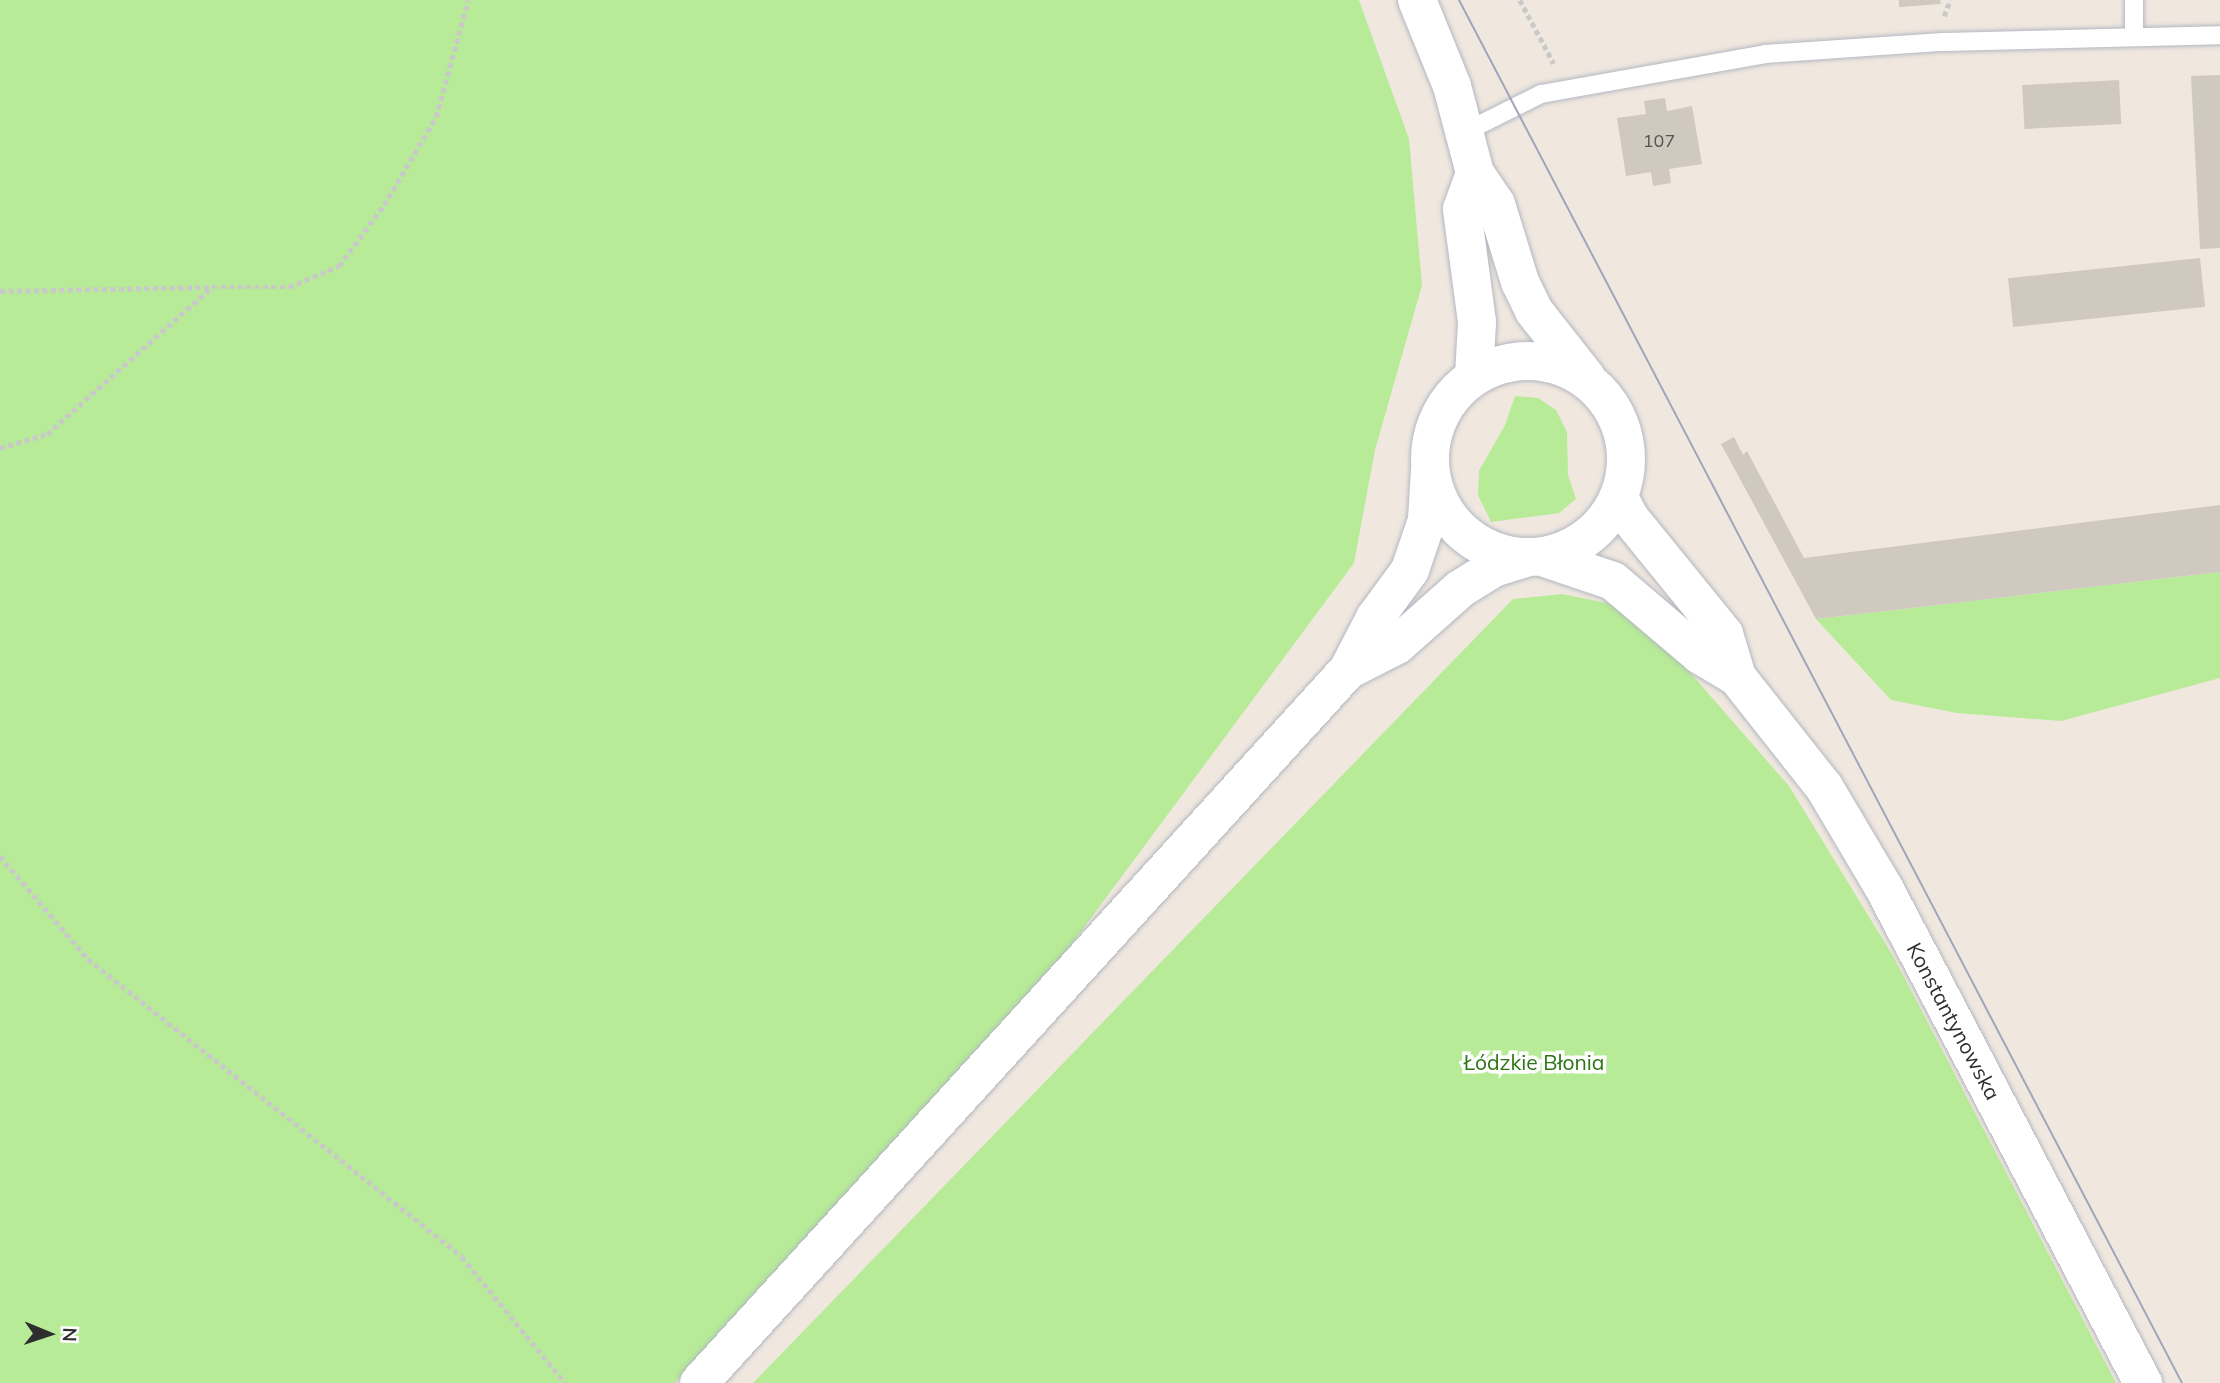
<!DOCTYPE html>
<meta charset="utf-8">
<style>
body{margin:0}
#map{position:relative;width:2220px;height:1383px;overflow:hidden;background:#f0e8df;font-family:Mulish,sans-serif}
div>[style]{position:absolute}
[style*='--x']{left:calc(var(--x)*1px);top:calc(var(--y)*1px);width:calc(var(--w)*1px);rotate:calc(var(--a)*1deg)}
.green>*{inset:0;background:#b7eb97}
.building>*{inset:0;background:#cfc9c0;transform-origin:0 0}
.path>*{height:4.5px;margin-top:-2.25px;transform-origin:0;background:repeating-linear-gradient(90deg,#c9c9c9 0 5px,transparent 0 8.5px)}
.roads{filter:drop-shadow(0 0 2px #b3b7c2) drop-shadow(0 0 2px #b3b7c2)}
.service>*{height:18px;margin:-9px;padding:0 9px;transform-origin:9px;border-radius:9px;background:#fff}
.tertiary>*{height:38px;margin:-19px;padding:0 19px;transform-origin:19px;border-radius:19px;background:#fff}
.secondary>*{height:38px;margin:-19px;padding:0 19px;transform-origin:19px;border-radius:19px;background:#fff}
.secondary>.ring{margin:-19px;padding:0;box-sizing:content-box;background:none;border:38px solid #fff;border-radius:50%}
.tram>*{height:2px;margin:-1px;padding:0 1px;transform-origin:1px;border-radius:1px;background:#a1a5ba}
span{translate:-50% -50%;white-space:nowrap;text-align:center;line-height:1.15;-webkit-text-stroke:7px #fff;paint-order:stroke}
.number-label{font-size:18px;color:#565552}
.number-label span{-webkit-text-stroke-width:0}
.street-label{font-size:21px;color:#2e2e2e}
.park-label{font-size:21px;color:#2b7513}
.north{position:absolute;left:14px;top:1299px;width:70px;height:70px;-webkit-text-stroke:5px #fff;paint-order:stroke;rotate:92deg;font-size:19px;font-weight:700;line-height:28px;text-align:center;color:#2e2e2e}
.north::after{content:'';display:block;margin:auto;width:24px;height:32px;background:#2e2e2e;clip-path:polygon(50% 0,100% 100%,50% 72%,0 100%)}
</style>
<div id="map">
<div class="green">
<i style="clip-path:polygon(0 0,1359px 0,1409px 139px,1422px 285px,1375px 450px,1354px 563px,1051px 972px,675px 1383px,0 1383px)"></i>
<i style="clip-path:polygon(1515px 396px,1538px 398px,1556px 410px,1567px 432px,1568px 475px,1576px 499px,1559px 513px,1491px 522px,1478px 495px,1479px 471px,1505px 425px)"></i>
<i style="clip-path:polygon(2220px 572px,2220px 678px,2061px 721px,1957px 713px,1891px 700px,1816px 619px)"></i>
<i style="clip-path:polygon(1562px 594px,1607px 603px,1653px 630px,1789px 786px,1893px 956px,2116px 1383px,753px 1383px,1513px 599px)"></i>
</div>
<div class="building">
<i style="clip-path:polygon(1899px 0,1940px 0,1941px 4px,1899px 7px)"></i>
<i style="clip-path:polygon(2220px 75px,2220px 248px,2200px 249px,2191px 76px)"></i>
<i style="left:2119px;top:80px;width:44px;height:97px;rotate:87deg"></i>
<i style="clip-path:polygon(1665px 98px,1667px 111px,1692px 106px,1702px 164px,1669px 169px,1671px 183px,1653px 186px,1651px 172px,1626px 176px,1617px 118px,1646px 114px,1644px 101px)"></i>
<i style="left:2200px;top:258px;width:49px;height:193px;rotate:84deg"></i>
<i style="clip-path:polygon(1734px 437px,1743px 455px,1747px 451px,1804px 558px,2220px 505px,2220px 572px,1816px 619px,1721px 444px)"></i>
</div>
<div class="path">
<i style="--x:1520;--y:0;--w:72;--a:62"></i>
<i style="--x:1944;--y:16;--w:17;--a:-69"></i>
<i style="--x:0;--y:291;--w:212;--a:-1.1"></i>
<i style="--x:0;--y:448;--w:49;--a:-16.6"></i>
<i style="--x:47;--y:434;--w:221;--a:-41.7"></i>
<i style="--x:212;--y:287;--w:77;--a:0"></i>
<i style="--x:289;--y:287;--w:54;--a:-22.8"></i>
<i style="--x:339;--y:266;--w:76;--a:-53.6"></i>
<i style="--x:384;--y:205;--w:102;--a:-59.4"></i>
<i style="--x:436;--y:117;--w:121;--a:-74.7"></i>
<i style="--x:0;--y:856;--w:135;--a:49.5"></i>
<i style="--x:88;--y:959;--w:478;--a:38.5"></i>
<i style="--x:462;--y:1257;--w:163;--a:50.7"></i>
</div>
<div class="roads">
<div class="service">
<i style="--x:2134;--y:0;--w:35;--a:90"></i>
<i style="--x:1465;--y:132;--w:85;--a:-26.6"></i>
<i style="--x:1541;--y:94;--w:228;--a:-10.1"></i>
<i style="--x:1765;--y:54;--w:178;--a:-3.9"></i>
<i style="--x:1943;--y:42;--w:277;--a:-1.4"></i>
</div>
<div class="tertiary">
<i style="--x:1348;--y:670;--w:55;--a:-27"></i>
<i style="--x:1397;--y:645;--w:84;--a:-41.6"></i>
<i style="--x:1460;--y:589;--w:39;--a:-32"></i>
<i style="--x:1493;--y:568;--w:34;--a:-17"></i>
<i style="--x:699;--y:1383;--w:964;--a:-47.69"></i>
<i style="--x:1348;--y:670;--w:59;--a:-62.6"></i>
<i style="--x:1375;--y:618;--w:59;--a:-53.9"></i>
<i style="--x:1410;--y:570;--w:53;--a:-71.2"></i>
<i style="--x:1427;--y:520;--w:50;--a:-86.6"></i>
</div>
<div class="secondary">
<i style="--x:1417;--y:0;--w:93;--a:67.9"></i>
<i style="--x:1452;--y:86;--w:90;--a:75.2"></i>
<i style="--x:1475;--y:173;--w:37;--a:56"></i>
<i style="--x:1496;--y:204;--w:82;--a:72.9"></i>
<i style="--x:1520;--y:282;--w:32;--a:64"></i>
<i style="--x:1534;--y:311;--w:84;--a:51.8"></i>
<i class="ring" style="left:1430px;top:361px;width:158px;height:158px"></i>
<i style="--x:1474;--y:376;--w:54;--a:-86.8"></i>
<i style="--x:1477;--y:322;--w:114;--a:-97.6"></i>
<i style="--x:1462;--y:209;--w:38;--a:-70"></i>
<i style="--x:1619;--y:497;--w:22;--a:63"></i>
<i style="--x:1629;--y:517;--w:151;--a:50.9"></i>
<i style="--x:1724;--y:634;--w:45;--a:73.2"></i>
<i style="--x:1542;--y:557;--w:75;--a:18.7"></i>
<i style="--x:1613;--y:581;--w:114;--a:40.4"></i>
<i style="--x:1700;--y:655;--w:43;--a:30.7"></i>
<i style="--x:1737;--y:677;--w:140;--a:51.7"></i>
<i style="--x:1824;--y:787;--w:117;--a:59.3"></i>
<i style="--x:1884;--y:888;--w:559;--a:62.38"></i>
</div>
</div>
<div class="tram">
<i style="--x:1459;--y:0;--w:1561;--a:62.4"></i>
</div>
<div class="number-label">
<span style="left:1659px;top:141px">107</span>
</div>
<div class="street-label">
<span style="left:1954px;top:1021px;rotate:62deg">Konstantynowska</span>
</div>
<div class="park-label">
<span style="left:1534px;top:1062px">Łódzkie Błonia</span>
</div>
<div class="north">N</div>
</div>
